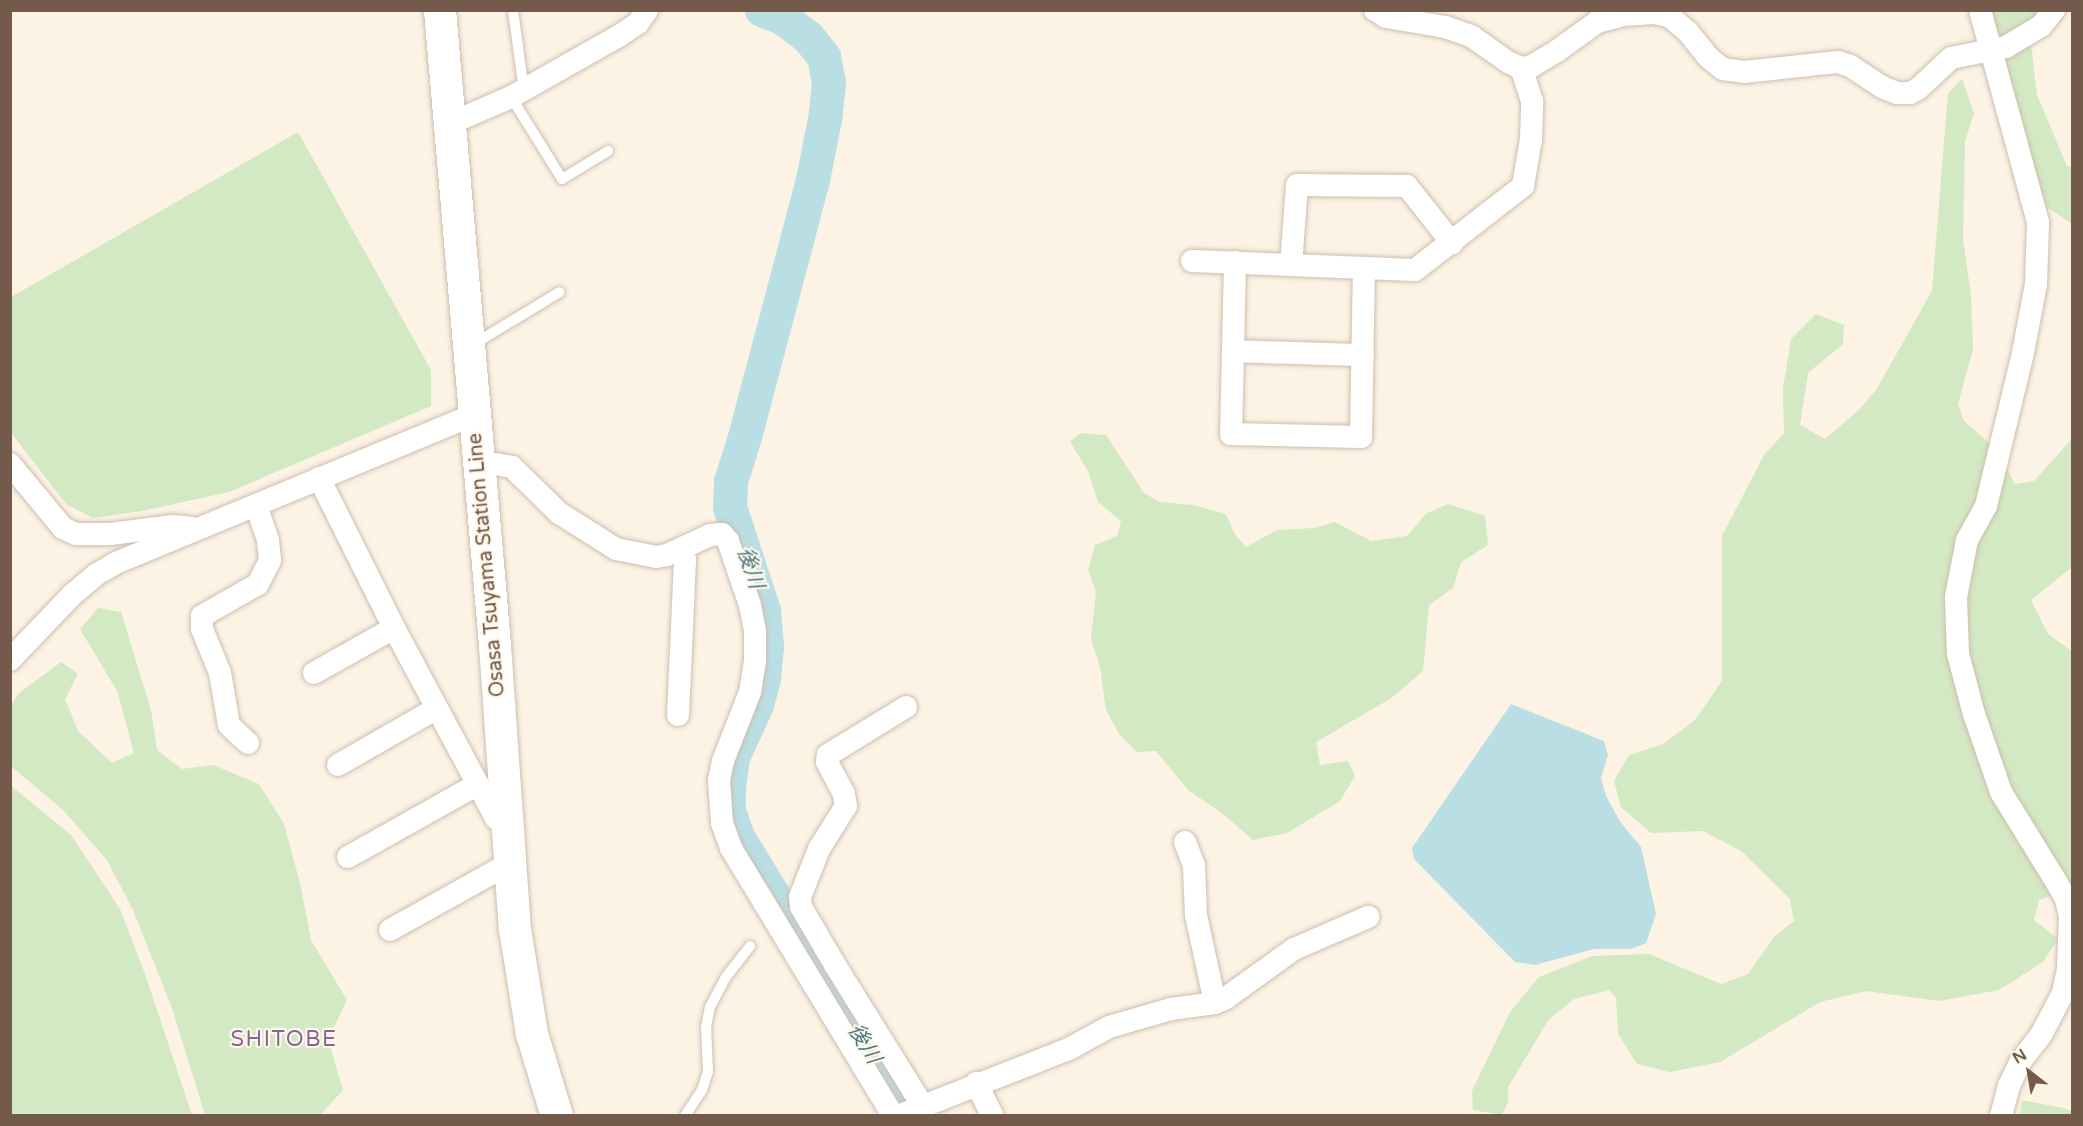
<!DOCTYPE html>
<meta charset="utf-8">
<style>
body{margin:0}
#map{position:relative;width:2083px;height:1126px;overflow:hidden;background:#fcf3e4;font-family:"Varela Round","Noto Sans JP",sans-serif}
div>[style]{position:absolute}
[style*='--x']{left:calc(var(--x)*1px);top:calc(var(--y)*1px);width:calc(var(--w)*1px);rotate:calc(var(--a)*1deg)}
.green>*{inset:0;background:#d2e9c3}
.water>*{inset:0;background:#b9dee4}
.river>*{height:34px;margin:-17px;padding:0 17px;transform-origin:17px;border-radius:17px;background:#b9dee4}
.roads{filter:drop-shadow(0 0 2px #cfbdae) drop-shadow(0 0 2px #cfbdae)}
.lane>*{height:10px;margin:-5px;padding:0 5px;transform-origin:5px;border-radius:5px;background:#fff}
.street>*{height:22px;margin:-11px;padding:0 11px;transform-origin:11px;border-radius:11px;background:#fff}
.secondary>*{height:32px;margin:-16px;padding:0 16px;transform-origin:16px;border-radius:16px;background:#fff}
span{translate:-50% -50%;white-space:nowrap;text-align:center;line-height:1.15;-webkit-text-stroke:4.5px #fff7ea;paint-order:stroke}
.street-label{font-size:20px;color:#735a4a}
.water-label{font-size:21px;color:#457a86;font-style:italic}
.quarter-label{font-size:22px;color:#876697;letter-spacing:1.5px}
.frame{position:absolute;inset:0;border:12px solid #735a4a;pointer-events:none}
.north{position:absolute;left:1999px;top:1042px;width:60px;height:60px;-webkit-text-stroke:4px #fff7ea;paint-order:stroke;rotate:329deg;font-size:16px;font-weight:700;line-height:24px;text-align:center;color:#735a4a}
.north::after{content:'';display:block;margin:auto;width:21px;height:27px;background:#735a4a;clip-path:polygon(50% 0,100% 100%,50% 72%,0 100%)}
</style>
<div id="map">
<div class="green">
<i style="clip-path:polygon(1992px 11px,2043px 11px,2030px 35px,2037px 95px,2067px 166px,2072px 167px,2072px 224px,2047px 207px,2012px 99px)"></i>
<i style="clip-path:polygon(1962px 79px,1974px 113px,1965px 141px,1963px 240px,1971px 295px,1973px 349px,1958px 404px,1964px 421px,1995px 448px,2015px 484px,2034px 481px,2072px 439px,2072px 567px,2031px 600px,2048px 634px,2072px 651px,2072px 888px,2039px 900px,2034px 920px,2058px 939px,2043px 962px,1999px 990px,1939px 1001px,1866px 991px,1820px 1002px,1720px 1062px,1670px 1072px,1637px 1064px,1618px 1034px,1616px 998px,1609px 990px,1574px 999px,1549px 1019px,1508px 1087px,1508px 1102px,1502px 1115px,1473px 1110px,1472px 1091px,1510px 1012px,1539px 977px,1592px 956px,1649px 954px,1721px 984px,1748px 974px,1774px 937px,1794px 921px,1790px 899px,1741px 851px,1703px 831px,1651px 833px,1621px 807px,1614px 781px,1629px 755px,1663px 744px,1695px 720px,1722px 681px,1722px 536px,1764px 455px,1784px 433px,1783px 388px,1791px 339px,1816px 314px,1844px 325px,1843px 344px,1808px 373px,1800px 425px,1825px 439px,1859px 410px,1876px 390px,1932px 291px,1948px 93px)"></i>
<i style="clip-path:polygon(298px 132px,431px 370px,431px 406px,229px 492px,142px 511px,93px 518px,67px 505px,11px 433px,11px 297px)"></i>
<i style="clip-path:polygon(1080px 433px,1106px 435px,1144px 493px,1160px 502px,1193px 505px,1226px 514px,1235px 535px,1246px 547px,1277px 530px,1314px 528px,1335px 522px,1371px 541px,1407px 536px,1426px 514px,1448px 504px,1485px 516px,1488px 545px,1461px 562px,1453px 588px,1429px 605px,1423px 671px,1390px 699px,1316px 742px,1320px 765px,1348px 761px,1355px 776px,1340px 801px,1287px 833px,1253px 840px,1223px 814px,1188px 790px,1156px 751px,1137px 752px,1119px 734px,1106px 710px,1100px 667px,1091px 639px,1096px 592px,1088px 570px,1095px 545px,1117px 536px,1121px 521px,1098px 502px,1088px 471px,1070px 442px)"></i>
<i style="clip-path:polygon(98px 608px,121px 612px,151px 710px,157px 750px,182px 769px,213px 765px,259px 784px,284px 824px,300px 883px,311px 940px,347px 1000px,328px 1039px,343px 1090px,320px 1115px,205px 1115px,172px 1008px,133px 910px,107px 860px,64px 811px,11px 766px,11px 705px,19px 693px,61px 662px,78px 674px,65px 699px,78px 731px,112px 763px,134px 753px,117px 691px,80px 629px)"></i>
<i style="clip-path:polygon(10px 785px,71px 835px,120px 909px,145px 974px,192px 1115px,11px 1115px)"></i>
<i style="clip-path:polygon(2022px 1100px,2063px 1108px,2072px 1111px,2072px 1115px,2020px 1115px)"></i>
</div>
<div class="water">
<i style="clip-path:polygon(1511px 704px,1604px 741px,1608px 755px,1601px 778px,1606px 796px,1621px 823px,1641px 847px,1656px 914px,1646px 943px,1631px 949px,1594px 949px,1535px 965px,1515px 962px,1414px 859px,1412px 848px)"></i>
</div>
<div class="river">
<i style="--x:762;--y:10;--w:24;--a:22"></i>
<i style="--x:784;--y:19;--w:30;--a:37"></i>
<i style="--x:808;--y:37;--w:26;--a:51"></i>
<i style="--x:824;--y:57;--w:26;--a:79"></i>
<i style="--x:829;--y:83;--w:36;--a:96"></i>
<i style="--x:825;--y:119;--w:62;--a:101.1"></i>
<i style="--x:813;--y:180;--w:266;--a:104.8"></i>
<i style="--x:745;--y:437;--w:47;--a:107.3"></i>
<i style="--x:731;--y:482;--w:25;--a:92"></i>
<i style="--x:730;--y:507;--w:109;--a:71.9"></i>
<i style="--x:764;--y:611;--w:35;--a:85"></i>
<i style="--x:767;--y:646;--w:33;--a:95"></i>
<i style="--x:764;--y:679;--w:27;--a:105"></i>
<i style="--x:757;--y:705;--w:58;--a:114.4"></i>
<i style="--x:733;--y:758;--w:27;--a:98"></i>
<i style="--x:729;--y:785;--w:26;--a:90"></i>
<i style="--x:729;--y:811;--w:28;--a:71"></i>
<i style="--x:738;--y:837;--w:327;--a:58.6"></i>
</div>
<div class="roads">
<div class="lane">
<i style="--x:513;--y:10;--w:68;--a:82.3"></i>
<i style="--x:522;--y:77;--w:12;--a:66"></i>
<i style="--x:511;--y:97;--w:97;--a:58.1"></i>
<i style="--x:562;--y:179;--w:54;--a:-31.3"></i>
<i style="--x:474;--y:344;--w:100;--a:-31.2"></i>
<i style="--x:685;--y:1116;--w:31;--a:-57"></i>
<i style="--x:702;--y:1090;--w:19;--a:-72"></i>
<i style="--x:708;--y:1072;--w:45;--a:-92.5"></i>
<i style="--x:706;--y:1027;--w:20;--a:-79"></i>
<i style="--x:710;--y:1007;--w:34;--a:-62"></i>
<i style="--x:726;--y:977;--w:39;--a:-52"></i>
</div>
<div class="street">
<i style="--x:1375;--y:10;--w:13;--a:32"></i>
<i style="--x:1386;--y:17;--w:60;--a:9.6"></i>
<i style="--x:1445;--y:27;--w:28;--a:19"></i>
<i style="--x:1471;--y:36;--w:45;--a:35.1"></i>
<i style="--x:1508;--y:62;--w:14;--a:25"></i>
<i style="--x:1521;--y:68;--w:11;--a:-10"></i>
<i style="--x:1532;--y:66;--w:29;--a:-31"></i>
<i style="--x:1557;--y:51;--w:49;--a:-35.9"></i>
<i style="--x:1597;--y:22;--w:27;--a:-15"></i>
<i style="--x:1623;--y:15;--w:30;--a:-4"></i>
<i style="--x:1653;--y:13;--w:16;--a:11"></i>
<i style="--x:1669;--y:16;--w:25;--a:40"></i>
<i style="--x:1688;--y:32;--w:32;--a:51"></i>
<i style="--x:1708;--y:57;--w:19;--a:39"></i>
<i style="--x:1723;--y:69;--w:21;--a:8"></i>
<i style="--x:1744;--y:72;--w:95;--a:-6.1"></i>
<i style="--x:1838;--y:62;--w:13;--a:18"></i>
<i style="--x:1850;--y:66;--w:38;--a:33"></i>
<i style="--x:1882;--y:87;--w:16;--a:22"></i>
<i style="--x:1897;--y:93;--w:13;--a:0"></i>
<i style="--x:1910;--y:93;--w:9;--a:-27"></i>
<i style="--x:1918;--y:89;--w:45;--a:-43.2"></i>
<i style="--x:1951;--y:58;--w:56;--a:-11.3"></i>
<i style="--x:2006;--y:47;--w:41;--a:-31"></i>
<i style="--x:2041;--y:26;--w:21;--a:-51"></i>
<i style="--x:1980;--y:10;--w:220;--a:74.7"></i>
<i style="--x:2038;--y:222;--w:62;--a:91.8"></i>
<i style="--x:2036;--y:284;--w:70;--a:100.7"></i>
<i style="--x:2023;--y:353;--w:157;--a:103.6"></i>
<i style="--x:1986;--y:506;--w:39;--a:119"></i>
<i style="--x:1967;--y:540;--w:58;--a:100.9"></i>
<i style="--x:1956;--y:597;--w:57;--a:88"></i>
<i style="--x:1958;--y:654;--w:62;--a:75.1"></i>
<i style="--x:1974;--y:714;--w:83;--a:70.9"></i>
<i style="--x:2001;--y:792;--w:107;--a:58.4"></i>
<i style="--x:2057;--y:883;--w:18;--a:61"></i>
<i style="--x:2066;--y:899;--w:18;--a:77"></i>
<i style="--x:2070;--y:917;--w:52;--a:92.2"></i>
<i style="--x:2068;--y:969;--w:25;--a:102"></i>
<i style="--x:2063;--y:993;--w:47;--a:117.6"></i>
<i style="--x:2041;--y:1035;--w:33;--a:128"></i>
<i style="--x:2021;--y:1061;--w:28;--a:116"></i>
<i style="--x:2009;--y:1086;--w:31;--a:105"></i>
<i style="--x:449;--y:124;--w:68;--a:-23.5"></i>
<i style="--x:511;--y:97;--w:124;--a:-29.5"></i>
<i style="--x:619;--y:36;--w:23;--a:-34"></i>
<i style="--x:638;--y:23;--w:16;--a:-55"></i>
<i style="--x:1192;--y:261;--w:223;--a:2.3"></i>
<i style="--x:1415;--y:270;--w:137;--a:-37.9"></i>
<i style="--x:1523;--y:186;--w:48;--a:-80.3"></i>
<i style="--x:1531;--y:139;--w:38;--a:-88"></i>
<i style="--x:1532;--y:101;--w:35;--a:-108"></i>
<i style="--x:1235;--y:262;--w:172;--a:91.3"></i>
<i style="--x:1231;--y:434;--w:130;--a:1.3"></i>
<i style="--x:1361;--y:437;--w:169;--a:-89"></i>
<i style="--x:1291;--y:265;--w:80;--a:-85.7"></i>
<i style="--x:1297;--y:185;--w:110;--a:0.5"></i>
<i style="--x:1407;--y:186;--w:73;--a:51.7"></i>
<i style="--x:1233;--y:351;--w:130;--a:1.8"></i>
<i style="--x:10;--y:464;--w:83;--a:50.4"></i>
<i style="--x:63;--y:528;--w:14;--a:25"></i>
<i style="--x:76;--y:534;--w:34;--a:0"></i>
<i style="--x:110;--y:534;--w:64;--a:-7.2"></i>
<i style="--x:173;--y:526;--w:19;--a:6"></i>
<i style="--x:478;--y:466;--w:17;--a:-7"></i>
<i style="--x:495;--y:464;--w:17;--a:10"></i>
<i style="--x:512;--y:467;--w:66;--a:44.4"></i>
<i style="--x:559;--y:513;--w:67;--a:32.3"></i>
<i style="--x:616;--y:549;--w:41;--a:11.3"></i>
<i style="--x:656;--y:557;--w:11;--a:-10"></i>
<i style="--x:667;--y:555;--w:47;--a:-24.9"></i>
<i style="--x:710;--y:535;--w:12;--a:-5"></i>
<i style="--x:722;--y:534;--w:9;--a:49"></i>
<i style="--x:728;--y:541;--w:68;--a:71"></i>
<i style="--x:750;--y:605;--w:26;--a:79"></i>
<i style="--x:755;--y:631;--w:30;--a:90"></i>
<i style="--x:755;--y:661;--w:31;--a:99"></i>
<i style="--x:750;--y:692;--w:74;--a:111.4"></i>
<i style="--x:723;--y:761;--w:19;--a:102"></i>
<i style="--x:719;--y:780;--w:43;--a:86"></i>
<i style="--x:722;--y:823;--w:27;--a:70"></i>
<i style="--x:731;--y:848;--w:313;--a:58.8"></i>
<i style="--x:319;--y:478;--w:168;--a:63.4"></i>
<i style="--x:394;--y:628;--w:216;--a:61.8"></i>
<i style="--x:496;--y:818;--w:15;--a:37"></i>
<i style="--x:10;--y:660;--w:91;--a:-46.3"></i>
<i style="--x:73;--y:594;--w:31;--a:-40"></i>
<i style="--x:97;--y:574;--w:22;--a:-30"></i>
<i style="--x:116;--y:563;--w:389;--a:-22.5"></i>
<i style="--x:314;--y:673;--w:92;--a:-29.4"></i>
<i style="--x:906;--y:707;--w:92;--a:148.4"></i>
<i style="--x:828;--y:755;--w:7;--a:98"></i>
<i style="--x:827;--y:762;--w:36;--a:62"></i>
<i style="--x:844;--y:794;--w:12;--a:81"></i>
<i style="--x:846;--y:806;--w:51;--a:122.1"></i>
<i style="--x:819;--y:849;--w:52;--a:111.6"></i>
<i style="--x:800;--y:897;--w:10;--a:84"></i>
<i style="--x:801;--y:907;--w:67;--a:59.6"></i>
<i style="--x:835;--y:965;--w:165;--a:58.1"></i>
<i style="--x:678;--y:715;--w:156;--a:-87.4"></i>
<i style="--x:685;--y:559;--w:11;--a:-112"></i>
<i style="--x:248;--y:743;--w:26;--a:-137"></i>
<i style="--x:229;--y:725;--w:53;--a:-99.8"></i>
<i style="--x:220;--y:673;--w:48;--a:-112.2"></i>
<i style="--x:202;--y:629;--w:13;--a:-90"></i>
<i style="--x:202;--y:616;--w:64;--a:-29.7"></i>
<i style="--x:258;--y:584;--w:27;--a:-63"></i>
<i style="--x:270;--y:560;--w:20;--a:-96"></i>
<i style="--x:268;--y:540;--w:36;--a:-109"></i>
<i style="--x:338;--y:765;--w:114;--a:-29.9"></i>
<i style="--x:1185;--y:842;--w:26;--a:69"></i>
<i style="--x:1194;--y:866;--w:49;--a:87.7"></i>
<i style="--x:1196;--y:915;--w:90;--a:77.8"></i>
<i style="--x:348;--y:857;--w:149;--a:-29.3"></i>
<i style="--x:390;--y:930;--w:124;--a:-29.1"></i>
<i style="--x:498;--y:870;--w:12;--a:-14"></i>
<i style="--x:976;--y:1083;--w:37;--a:63"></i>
<i style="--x:898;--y:1116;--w:184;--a:-21.4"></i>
<i style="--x:1069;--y:1049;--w:46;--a:-28.8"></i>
<i style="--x:1109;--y:1027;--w:65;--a:-16.2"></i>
<i style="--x:1171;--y:1009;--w:44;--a:-7.8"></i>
<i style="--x:1215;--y:1003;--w:12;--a:-24"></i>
<i style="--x:1226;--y:998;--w:84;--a:-35.8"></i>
<i style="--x:1294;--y:949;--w:81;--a:-23.4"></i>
</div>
<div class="secondary">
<i style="--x:440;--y:10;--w:637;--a:85.05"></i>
<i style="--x:495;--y:645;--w:285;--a:86"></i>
<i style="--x:515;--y:929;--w:106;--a:80.8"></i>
<i style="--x:532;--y:1034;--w:86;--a:73"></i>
</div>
</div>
<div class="street-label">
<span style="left:487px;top:565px;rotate:-95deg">Osasa Tsuyama Station Line</span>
</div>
<div class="water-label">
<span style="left:750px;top:568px;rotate:72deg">後川</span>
<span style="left:864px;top:1044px;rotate:59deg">後川</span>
</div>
<div class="quarter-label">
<span style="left:284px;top:1040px">SHITOBE</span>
</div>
<div class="frame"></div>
<div class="north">N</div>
</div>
